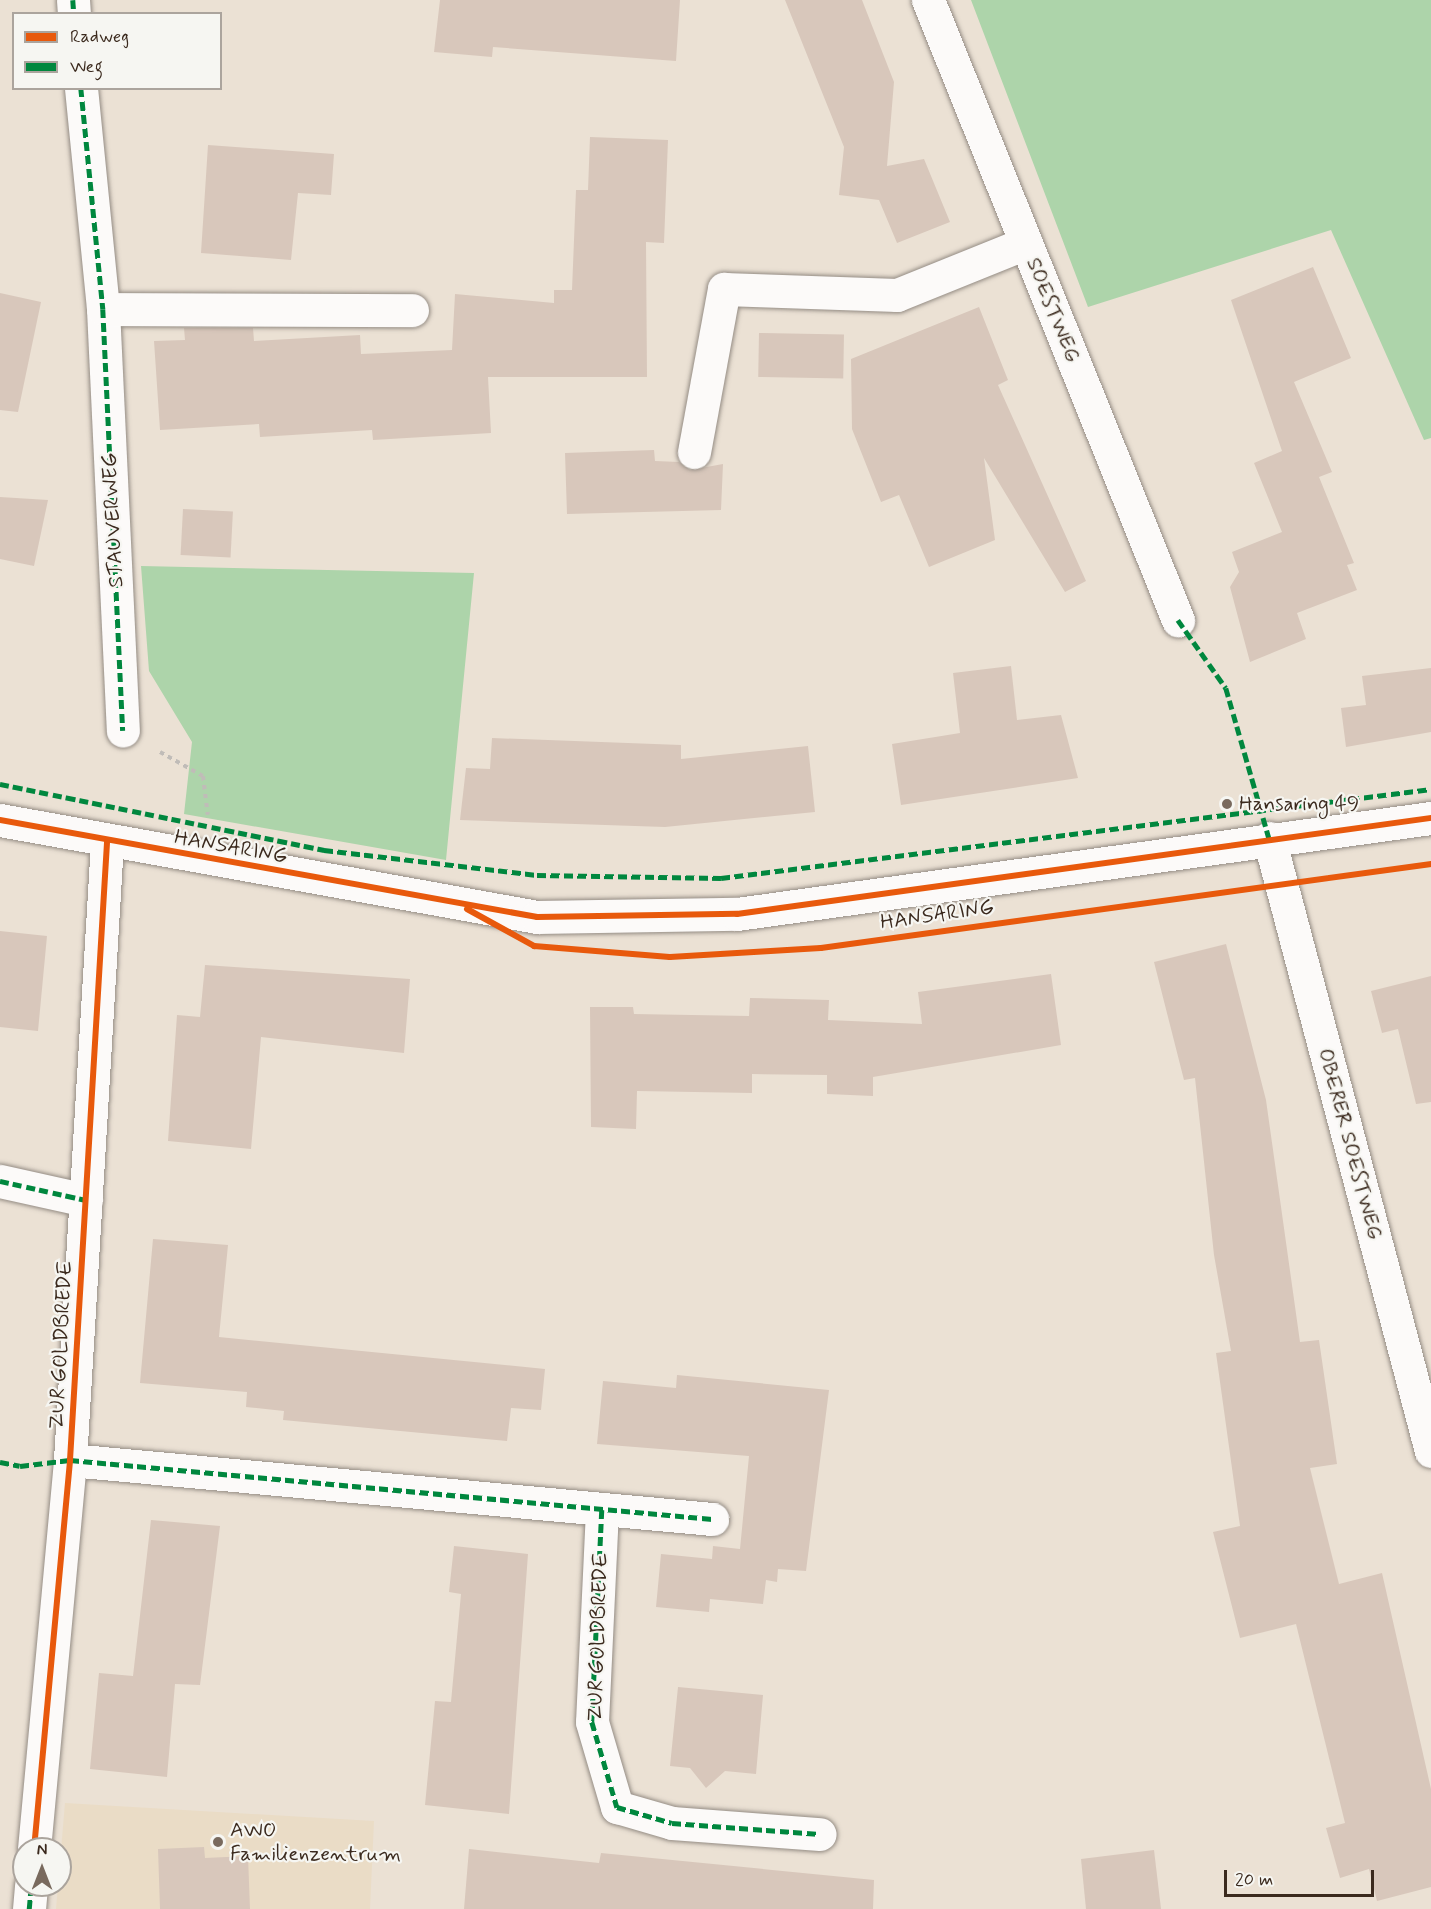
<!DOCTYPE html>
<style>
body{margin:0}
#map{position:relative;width:1431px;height:1909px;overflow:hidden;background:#ebe1d4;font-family:Mynerve,sans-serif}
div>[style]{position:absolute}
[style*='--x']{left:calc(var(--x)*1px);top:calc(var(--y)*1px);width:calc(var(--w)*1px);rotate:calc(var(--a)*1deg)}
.built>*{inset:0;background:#eadcc6}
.green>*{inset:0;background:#add4aa}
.building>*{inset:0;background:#d8c7bb;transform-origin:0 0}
.path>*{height:4px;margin-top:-2px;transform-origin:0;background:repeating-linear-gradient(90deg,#c0bcb8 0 4.5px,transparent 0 9px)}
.roads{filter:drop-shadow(0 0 2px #948c84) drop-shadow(0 0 2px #948c84)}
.minor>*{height:33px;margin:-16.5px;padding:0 16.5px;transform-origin:16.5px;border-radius:16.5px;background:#fcfaf9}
.quiet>*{height:4.5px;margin-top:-2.25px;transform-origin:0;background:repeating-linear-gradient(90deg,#00873e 0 9px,transparent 0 13.5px)}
.cycleway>*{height:6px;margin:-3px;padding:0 3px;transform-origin:3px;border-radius:3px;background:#e8590c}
.dots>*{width:16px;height:16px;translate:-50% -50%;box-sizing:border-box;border:3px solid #f6f6f2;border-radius:50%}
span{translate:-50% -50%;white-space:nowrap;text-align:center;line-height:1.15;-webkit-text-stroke:4.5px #f6f6f2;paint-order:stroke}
.street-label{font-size:21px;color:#3b2a1e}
.poi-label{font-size:21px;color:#3b2a1e}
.left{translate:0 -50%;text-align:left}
.legend{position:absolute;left:12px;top:12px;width:210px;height:78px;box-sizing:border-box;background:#f6f6f2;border:2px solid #aba49d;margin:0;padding:8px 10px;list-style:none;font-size:18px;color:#3b2a1e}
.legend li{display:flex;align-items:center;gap:12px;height:30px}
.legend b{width:30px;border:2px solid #aba49d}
.north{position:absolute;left:12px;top:1837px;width:60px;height:60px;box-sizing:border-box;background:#f6f6f2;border:2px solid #aba49d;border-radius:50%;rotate:0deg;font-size:16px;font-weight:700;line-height:24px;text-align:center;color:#3b2a1e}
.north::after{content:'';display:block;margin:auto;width:21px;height:27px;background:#796a5e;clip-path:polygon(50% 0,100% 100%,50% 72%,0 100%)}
.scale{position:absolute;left:1224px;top:1870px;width:150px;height:27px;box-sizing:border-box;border:3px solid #3b2a1e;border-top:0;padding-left:8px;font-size:18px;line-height:21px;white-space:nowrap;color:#3b2a1e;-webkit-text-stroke:4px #f6f6f2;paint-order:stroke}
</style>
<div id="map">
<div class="built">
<i style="clip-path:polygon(65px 1803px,374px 1821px,370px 1909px,56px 1909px)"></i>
</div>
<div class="green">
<i style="clip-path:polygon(971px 0,1431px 0,1431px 438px,1424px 440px,1331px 230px,1088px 307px)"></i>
<i style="clip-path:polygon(141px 566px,474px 573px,446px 860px,184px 814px,192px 742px,149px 671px)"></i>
</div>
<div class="building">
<i style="clip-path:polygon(440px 0,680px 0,676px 61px,493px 47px,492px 57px,434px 52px)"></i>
<i style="clip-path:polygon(785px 0,862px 0,894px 82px,887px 166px,924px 159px,950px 222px,897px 243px,879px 200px,839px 195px,844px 147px)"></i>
<i style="clip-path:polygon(590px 137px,668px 140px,664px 243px,646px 242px,647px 377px,488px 377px,491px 433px,373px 440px,372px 430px,260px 437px,259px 424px,160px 430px,154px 341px,185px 340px,184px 328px,253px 328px,254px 341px,360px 335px,361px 354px,452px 350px,455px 294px,554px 303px,554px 290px,572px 290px,576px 190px,588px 190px)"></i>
<i style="clip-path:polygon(208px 145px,334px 154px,331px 195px,298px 193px,291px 260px,201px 253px)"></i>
<i style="clip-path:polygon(1313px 267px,1351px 358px,1294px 382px,1332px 472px,1319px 477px,1354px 563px,1347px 565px,1357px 590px,1297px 613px,1306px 639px,1250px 662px,1230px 587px,1239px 572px,1232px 552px,1282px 532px,1254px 463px,1282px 451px,1231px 300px)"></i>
<i style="clip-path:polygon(0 293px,41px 302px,18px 412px,0 410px)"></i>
<i style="clip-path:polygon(979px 307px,1008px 380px,998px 385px,1086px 581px,1065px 592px,984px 458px,995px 540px,929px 567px,899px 495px,881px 502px,852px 429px,851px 359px)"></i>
<i style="left:759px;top:333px;width:85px;height:44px;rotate:1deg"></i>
<i style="clip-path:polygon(654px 450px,655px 461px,679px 462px,690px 470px,723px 464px,721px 510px,567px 514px,565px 453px)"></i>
<i style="clip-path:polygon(0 497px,48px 500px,34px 566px,0 559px)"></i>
<i style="left:183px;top:509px;width:50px;height:46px;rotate:3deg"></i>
<i style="clip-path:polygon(1011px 666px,1017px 720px,1061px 715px,1078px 778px,901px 805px,892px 744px,960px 733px,953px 673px)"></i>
<i style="clip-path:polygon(1431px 668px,1431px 732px,1346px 747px,1341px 708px,1366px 705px,1362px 676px)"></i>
<i style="clip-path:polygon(492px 738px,681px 745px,681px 759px,808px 746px,815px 812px,665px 827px,460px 820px,466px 768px,490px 769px)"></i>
<i style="clip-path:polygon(0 931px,47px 936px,38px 1031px,0 1027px)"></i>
<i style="clip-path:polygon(1226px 944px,1266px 1100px,1300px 1342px,1319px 1340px,1337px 1464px,1310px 1468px,1339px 1584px,1382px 1573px,1431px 1789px,1431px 1887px,1377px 1901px,1369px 1869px,1340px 1878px,1326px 1828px,1345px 1823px,1296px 1624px,1240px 1638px,1213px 1532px,1240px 1526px,1216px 1353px,1231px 1351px,1214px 1255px,1195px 1078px,1184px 1080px,1154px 962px)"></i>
<i style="clip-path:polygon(205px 965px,410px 979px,404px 1053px,261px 1037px,251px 1149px,168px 1141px,177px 1015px,200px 1017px)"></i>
<i style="clip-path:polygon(1051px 974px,1061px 1045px,873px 1077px,873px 1096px,827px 1094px,827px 1075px,752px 1074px,752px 1093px,637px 1091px,636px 1129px,591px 1127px,590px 1007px,633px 1007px,634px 1014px,749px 1016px,750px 998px,829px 1000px,828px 1020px,922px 1024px,918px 992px)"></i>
<i style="clip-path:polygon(1431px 976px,1431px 1102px,1416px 1104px,1398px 1029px,1382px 1033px,1371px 991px)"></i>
<i style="clip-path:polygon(153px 1239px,228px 1245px,219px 1337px,545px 1369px,541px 1410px,511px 1408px,507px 1441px,283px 1420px,284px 1411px,246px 1407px,247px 1392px,140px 1383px)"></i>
<i style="clip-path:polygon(677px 1375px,829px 1390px,806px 1571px,778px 1569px,777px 1582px,766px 1580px,763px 1604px,710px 1599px,709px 1612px,656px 1607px,661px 1554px,712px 1559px,713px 1546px,740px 1549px,749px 1456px,597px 1444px,603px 1381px,676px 1388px)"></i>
<i style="clip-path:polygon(151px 1520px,220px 1526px,200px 1685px,175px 1684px,167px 1777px,90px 1769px,99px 1673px,133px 1676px)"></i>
<i style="clip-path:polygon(454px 1546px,528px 1554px,509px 1814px,425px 1805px,435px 1701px,451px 1702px,461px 1594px,449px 1592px)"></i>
<i style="clip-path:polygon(678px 1687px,763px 1695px,756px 1774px,725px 1771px,706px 1788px,690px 1768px,670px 1766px)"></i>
<i style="clip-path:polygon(204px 1847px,205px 1858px,248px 1856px,250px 1909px,160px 1909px,158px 1849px)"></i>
<i style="clip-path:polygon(469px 1849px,599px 1863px,601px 1853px,874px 1880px,873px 1909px,464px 1909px)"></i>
<i style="clip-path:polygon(1154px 1850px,1161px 1909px,1086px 1909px,1081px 1859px)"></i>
</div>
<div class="path">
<i style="--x:160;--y:752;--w:49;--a:29.2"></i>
<i style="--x:203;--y:776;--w:39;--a:83"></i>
</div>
<div class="roads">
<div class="minor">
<i style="--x:73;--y:0;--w:14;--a:86"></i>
<i style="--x:928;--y:0;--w:669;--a:68.04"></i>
<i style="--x:81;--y:88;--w:222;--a:84.3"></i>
<i style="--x:103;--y:309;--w:422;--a:87.3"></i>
<i style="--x:103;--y:309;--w:309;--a:0.2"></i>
<i style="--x:694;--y:452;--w:166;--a:-79.6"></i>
<i style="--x:724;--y:289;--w:173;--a:2"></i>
<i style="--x:897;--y:295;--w:139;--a:-22"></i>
<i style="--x:0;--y:820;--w:546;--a:10.24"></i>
<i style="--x:537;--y:917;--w:200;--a:-0.9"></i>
<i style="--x:737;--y:914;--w:701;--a:-7.88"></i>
<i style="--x:1269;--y:838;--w:634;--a:75.2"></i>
<i style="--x:0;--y:1181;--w:88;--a:12.5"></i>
<i style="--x:70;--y:1460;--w:645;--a:5.25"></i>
<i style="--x:602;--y:1510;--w:212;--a:92.7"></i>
<i style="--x:592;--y:1722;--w:89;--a:73.6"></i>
<i style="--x:617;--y:1807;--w:57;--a:16.2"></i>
<i style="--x:672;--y:1823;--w:148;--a:4.3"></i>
<i style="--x:34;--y:1849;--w:391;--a:-84.7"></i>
<i style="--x:70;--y:1460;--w:619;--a:-86.57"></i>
<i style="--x:29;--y:1909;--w:24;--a:-85"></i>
</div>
</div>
<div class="quiet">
<i style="--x:73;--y:0;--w:14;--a:86"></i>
<i style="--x:81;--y:88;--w:222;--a:84.3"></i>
<i style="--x:103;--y:309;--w:422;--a:87.3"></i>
<i style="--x:1178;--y:620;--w:83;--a:54.8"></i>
<i style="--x:1226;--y:688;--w:156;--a:74"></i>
<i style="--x:0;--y:784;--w:331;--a:11.5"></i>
<i style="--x:324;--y:850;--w:214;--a:6.7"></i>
<i style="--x:537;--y:875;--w:184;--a:0.9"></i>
<i style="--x:721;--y:878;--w:716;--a:-7.14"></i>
<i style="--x:0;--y:1181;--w:88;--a:12.5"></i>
<i style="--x:0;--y:1462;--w:20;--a:11"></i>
<i style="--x:20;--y:1466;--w:50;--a:-6.8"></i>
<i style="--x:70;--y:1460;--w:645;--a:5.25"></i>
<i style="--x:602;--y:1510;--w:212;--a:92.7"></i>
<i style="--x:592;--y:1722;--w:89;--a:73.6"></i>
<i style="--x:617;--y:1807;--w:57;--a:16.2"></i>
<i style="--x:672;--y:1823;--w:148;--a:4.3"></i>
<i style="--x:29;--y:1909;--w:24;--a:-85"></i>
</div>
<div class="cycleway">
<i style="--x:0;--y:820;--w:546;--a:10.24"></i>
<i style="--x:537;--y:917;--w:200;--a:-0.9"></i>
<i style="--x:737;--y:914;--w:701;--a:-7.88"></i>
<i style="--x:467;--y:909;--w:77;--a:28.9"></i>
<i style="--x:534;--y:946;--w:136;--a:4.6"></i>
<i style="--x:670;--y:957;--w:151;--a:-3.4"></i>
<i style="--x:821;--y:948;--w:616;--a:-7.84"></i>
<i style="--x:34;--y:1849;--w:391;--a:-84.7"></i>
<i style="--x:70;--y:1460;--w:619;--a:-86.57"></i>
</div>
<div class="dots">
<i style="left:1227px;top:804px;background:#796a5e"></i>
<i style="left:218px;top:1842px;background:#796a5e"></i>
</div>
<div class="street-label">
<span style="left:1053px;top:310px;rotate:68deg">SOESTWEG</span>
<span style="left:113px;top:520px;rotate:-93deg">STAUVERWEG</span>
<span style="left:231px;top:847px;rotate:10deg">HANSARING</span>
<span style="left:937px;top:915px;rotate:-8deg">HANSARING</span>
<span style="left:1350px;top:1144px;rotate:75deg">OBERER SOESTWEG</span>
<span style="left:61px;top:1345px;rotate:-87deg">ZUR GOLDBREDE</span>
<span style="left:598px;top:1637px;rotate:-88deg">ZUR GOLDBREDE</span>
</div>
<div class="poi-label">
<span class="left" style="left:1239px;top:804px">Hansaring 49</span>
<span class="left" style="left:230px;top:1842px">AWO<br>Familienzentrum</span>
</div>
<ul class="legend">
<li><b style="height:8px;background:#e8590c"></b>Radweg</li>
<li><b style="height:8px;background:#00873e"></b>Weg</li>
</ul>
<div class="north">N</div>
<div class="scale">20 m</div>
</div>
